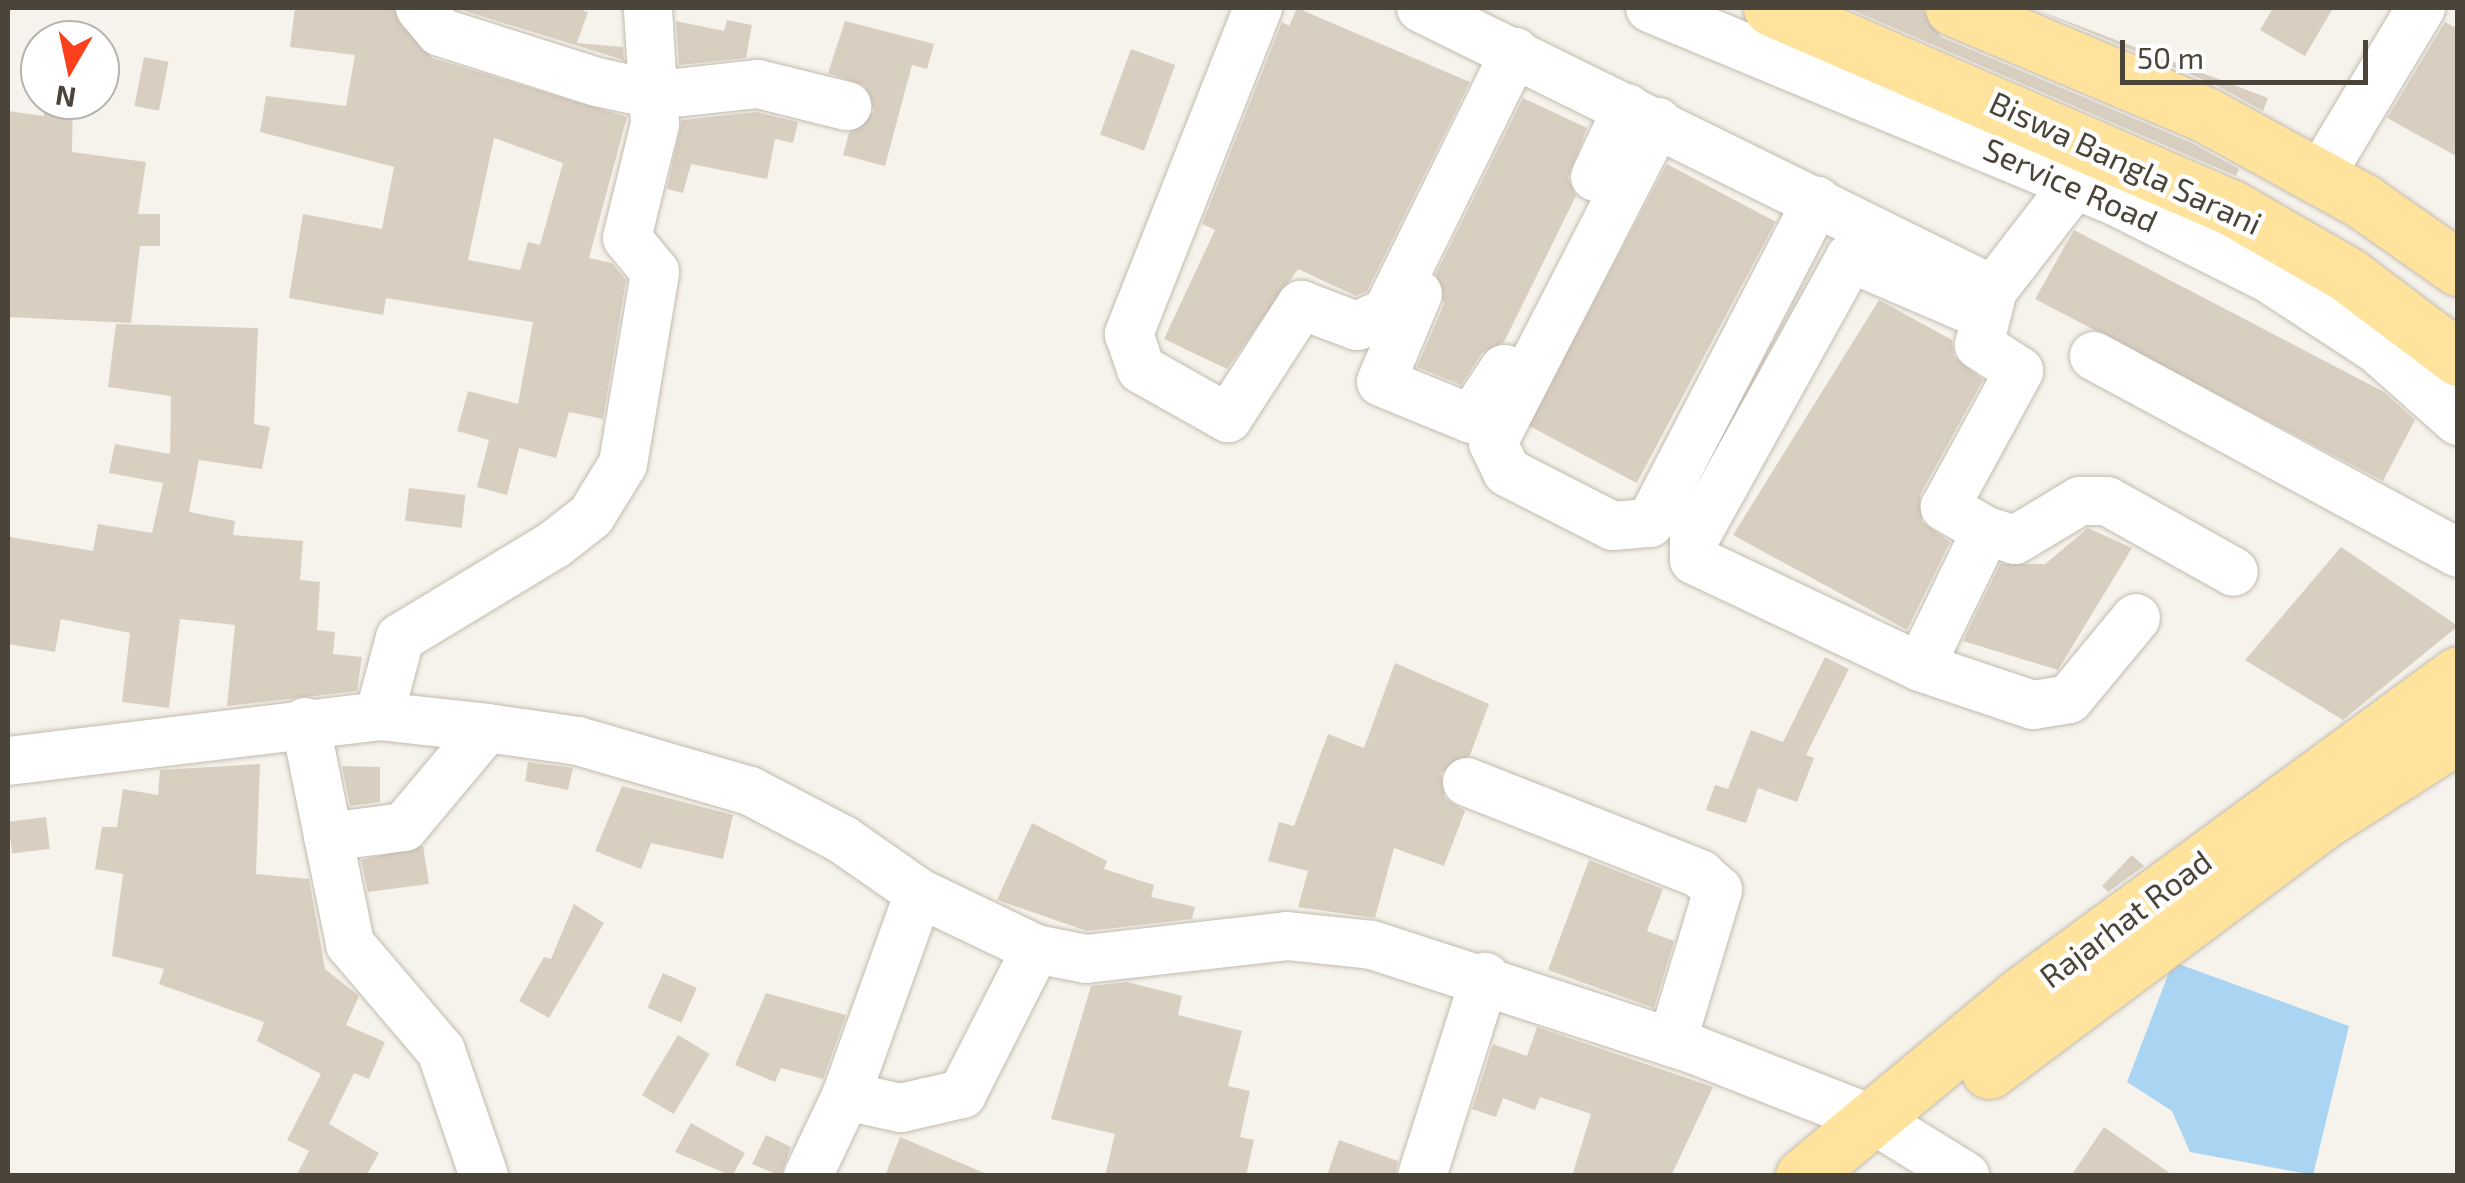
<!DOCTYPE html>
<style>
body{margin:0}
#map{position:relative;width:2465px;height:1183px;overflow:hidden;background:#f6f3ec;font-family:"Exo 2",sans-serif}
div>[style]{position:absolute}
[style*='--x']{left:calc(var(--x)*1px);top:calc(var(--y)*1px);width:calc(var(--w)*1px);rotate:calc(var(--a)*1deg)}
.water>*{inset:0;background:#a9d4f2}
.building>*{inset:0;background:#d8cfc1;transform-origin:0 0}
.roads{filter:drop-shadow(0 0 2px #c2bbae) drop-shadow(0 0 2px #c2bbae)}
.minor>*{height:48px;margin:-24px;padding:0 24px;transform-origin:24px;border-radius:24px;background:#fff}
.major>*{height:55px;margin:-27.5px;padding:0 27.5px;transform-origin:27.5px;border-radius:27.5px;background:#ffe39c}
span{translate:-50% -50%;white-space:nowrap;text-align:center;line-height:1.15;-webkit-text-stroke:9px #fff;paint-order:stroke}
.street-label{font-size:32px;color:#4b4439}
.frame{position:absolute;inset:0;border:10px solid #4b4439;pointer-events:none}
.north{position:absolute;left:20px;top:20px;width:100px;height:100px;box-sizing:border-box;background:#fff;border:2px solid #b7b4b0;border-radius:50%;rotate:189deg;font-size:28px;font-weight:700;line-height:40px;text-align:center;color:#4b4439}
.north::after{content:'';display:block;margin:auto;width:35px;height:45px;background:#fc3f1d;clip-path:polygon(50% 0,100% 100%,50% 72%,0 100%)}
.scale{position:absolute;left:2120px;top:40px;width:248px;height:45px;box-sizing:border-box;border:5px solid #4b4439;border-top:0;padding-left:12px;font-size:30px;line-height:35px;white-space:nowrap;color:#4b4439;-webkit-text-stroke:8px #fff;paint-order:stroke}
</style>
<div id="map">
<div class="water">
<i style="clip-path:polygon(2173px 962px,2349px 1026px,2313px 1175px,2190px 1152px,2172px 1111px,2127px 1082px)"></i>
</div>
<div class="building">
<i style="clip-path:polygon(evenodd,295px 8px,393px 8px,432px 58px,627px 117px,589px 258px,612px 263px,626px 280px,603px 419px,569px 412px,556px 458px,519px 448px,507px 495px,477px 487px,489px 440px,457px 431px,468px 391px,518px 404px,533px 322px,386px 298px,383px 315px,289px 298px,303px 214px,382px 229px,394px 167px,260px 132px,266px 96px,346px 106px,355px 55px,290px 47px,295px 8px,494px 138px,563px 163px,540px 245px,528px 242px,520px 270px,468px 260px,494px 138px)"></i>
<i style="clip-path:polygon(455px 8px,574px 8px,588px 12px,577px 43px,623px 47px,624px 60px)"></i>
<i style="clip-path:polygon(1297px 8px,1470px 82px,1367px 291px,1356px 296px,1298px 269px,1227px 369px,1164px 339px,1215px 230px,1202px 224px,1282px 22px,1289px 26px)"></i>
<i style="clip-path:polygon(1848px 8px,1922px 8px,1941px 37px,2192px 143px,2239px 169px,2236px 176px)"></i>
<i style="clip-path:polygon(2032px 8px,2268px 98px,2263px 111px,2218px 86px)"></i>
<i style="clip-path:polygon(2273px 8px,2333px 8px,2305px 56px,2260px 30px)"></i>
<i style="clip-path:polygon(727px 20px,752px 25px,746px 58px,679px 65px,676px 21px,724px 31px)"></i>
<i style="clip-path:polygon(845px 21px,934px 44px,927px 69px,912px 65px,885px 166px,843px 155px,849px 133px,874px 112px,865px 86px,828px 73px)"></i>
<i style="clip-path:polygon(2445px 22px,2458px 29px,2458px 157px,2387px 118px)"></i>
<i style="left:1131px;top:49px;width:47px;height:91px;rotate:20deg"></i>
<i style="left:144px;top:57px;width:25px;height:50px;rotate:11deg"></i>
<i style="clip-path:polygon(1523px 98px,1587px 128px,1568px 178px,1576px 196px,1504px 342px,1482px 353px,1461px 385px,1417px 367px,1444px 304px,1436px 274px)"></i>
<i style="clip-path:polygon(45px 100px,73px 100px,72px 152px,146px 162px,138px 214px,160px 214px,160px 246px,140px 246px,131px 323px,8px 317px,8px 111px,44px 116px)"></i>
<i style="clip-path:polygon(756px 112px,798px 122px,793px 143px,775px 139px,767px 179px,691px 164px,683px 193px,667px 189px,682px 120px)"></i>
<i style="left:1667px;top:164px;width:123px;height:296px;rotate:28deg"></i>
<i style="clip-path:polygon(2074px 230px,2384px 392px,2415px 420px,2383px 481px,2035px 299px)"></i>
<i style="clip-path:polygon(1879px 300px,1952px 340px,1954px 356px,1983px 380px,1920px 495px,1922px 522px,1950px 542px,1907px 630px,1733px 535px)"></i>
<i style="clip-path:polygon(116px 324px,258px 328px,254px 424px,270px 427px,262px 469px,199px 460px,189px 512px,235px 521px,233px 535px,303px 541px,300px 580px,320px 582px,317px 630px,335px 632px,333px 654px,362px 657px,357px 691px,227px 706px,235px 625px,180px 619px,169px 708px,122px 702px,130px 633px,61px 619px,55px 652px,8px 644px,10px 537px,93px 551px,98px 524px,152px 533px,163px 483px,109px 473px,115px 444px,170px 454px,171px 396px,108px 387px)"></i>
<i style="left:409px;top:488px;width:57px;height:33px;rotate:7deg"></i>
<i style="clip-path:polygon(2088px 528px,2132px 548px,2058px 670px,1963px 641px,2000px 564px,2045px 564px)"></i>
<i style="clip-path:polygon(2341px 547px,2458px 626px,2343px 720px,2245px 660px)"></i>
<i style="clip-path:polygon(1825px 657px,1849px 669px,1806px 755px,1814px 758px,1797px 802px,1758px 788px,1746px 823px,1706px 810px,1715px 785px,1728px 789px,1751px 730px,1783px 742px)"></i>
<i style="clip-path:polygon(1395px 663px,1489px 704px,1470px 755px,1441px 773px,1445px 798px,1465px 811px,1444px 866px,1394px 848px,1375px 918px,1298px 907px,1308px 871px,1268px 861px,1279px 822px,1294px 826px,1328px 734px,1364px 748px)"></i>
<i style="clip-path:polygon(528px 762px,573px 768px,568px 790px,525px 781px)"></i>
<i style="clip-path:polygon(260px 764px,256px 874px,309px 879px,325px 969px,359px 996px,346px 1025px,385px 1042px,369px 1079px,354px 1073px,329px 1124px,379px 1153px,366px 1176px,296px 1176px,309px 1151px,287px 1140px,321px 1074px,257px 1041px,264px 1022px,159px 984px,164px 969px,112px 956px,123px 874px,95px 869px,102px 827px,117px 827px,123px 789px,158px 795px,160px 770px)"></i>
<i style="clip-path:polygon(342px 766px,380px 767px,380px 802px,350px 806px)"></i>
<i style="clip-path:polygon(622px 786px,733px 815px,723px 859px,651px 843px,641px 869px,595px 851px)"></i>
<i style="left:46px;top:817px;width:32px;height:38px;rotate:83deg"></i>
<i style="clip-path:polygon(1032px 823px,1107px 861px,1104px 869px,1154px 885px,1151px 897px,1195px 907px,1192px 919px,1087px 931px,997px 900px)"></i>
<i style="clip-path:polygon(423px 846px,429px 884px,368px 892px,361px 860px)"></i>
<i style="clip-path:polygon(2132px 855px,2144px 866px,2108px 892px,2102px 886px)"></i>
<i style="clip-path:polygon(1589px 860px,1663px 889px,1647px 931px,1674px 941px,1654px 1008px,1548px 970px)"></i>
<i style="clip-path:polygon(574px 904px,604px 923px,549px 1018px,519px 1001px,544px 957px,551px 959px)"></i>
<i style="left:663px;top:973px;width:37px;height:38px;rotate:24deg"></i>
<i style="clip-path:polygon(1127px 982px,1182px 996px,1178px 1015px,1242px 1031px,1228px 1086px,1250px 1091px,1240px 1137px,1254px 1140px,1246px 1176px,1105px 1176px,1115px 1134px,1051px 1119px,1091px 986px)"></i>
<i style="clip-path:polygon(766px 993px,846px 1015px,823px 1079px,781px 1068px,775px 1082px,735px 1065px)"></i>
<i style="clip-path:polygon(1537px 1027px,1713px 1087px,1671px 1176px,1572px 1176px,1591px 1114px,1540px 1097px,1535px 1110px,1503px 1098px,1496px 1117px,1472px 1109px,1493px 1044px,1527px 1056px)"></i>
<i style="left:678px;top:1035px;width:37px;height:70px;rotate:31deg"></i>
<i style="clip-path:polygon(691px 1123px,745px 1153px,732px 1176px,675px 1152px)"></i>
<i style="clip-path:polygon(2104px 1127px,2174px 1176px,2071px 1176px)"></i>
<i style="clip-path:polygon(766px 1135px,791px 1147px,781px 1176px,752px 1164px)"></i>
<i style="clip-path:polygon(900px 1137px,989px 1175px,989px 1176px,885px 1176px)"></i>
<i style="clip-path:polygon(1339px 1140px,1398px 1161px,1395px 1176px,1327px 1176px)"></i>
</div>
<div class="roads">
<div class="minor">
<i style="--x:420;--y:8;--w:31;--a:50"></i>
<i style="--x:440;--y:32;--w:165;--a:17.7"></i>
<i style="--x:597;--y:82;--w:61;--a:12.2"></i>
<i style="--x:657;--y:95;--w:102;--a:-6.2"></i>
<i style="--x:758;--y:84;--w:92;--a:13.9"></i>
<i style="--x:1258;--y:8;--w:351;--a:111.6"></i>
<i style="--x:1129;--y:334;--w:37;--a:71"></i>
<i style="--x:1141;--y:369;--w:100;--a:29.4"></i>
<i style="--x:1228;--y:418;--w:135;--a:-57.1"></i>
<i style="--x:1301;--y:305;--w:60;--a:20.6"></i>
<i style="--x:1357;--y:326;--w:33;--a:-25"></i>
<i style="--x:1387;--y:312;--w:290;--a:-63.8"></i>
<i style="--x:1421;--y:8;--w:638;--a:26.24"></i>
<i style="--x:1993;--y:290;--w:134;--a:-52.3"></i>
<i style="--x:1650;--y:8;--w:506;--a:22.56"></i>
<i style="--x:2117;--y:202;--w:169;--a:26.7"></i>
<i style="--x:2268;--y:278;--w:131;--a:33.2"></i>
<i style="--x:2378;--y:350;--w:107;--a:41.6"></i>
<i style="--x:1658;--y:122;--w:361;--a:117.2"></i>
<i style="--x:1493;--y:443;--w:32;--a:64"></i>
<i style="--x:1507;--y:472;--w:119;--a:27"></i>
<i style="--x:1613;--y:526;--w:37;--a:-5"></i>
<i style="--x:1650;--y:523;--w:363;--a:-62.6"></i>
<i style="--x:2320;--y:176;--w:196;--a:-59"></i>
<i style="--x:1595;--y:177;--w:76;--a:-65.1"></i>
<i style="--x:1418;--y:294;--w:95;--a:112.8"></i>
<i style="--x:1381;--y:382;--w:97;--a:22.3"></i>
<i style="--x:1471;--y:419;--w:60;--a:-56.6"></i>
<i style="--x:1983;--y:315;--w:145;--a:-156.8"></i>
<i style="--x:1850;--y:258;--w:321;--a:119"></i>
<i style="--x:1694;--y:539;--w:21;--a:90"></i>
<i style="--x:1694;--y:560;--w:250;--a:25.3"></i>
<i style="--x:1920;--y:667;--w:119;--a:18.6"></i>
<i style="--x:2033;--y:705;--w:36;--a:-9"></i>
<i style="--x:2069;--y:699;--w:105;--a:-50.4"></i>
<i style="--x:2094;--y:356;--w:414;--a:28.4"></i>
<i style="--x:1986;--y:531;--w:30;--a:17"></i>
<i style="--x:2015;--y:540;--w:76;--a:-31"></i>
<i style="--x:2080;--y:501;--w:27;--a:0"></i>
<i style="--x:2107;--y:501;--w:145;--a:29.2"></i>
<i style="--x:1920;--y:667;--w:151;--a:-64.1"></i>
<i style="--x:1986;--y:531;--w:48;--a:-149.7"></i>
<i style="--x:1945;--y:507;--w:155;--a:-61.4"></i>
<i style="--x:2019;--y:371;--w:48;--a:-147"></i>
<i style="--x:1979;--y:345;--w:57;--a:-75.7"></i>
<i style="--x:379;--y:716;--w:81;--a:-74.9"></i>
<i style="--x:400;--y:638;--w:181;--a:-31.2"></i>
<i style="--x:555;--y:544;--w:46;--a:-37.9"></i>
<i style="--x:591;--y:516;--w:61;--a:-58.4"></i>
<i style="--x:623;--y:464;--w:195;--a:-80.5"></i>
<i style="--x:655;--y:272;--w:44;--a:-129.5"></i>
<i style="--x:627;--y:238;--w:117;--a:-76.2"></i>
<i style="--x:655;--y:124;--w:116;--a:-93.5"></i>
<i style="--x:305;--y:722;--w:227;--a:78.5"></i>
<i style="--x:350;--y:944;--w:140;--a:49.6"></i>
<i style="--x:441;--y:1051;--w:132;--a:71"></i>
<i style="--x:8;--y:761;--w:374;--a:-6.9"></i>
<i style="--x:379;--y:716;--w:109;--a:6.3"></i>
<i style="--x:1467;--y:782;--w:251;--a:21.5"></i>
<i style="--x:1700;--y:874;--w:24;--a:42"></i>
<i style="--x:1718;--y:890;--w:159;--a:106.8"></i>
<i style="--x:328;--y:837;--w:77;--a:-7.5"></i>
<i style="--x:404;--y:827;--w:129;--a:-50"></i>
<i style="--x:487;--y:728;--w:92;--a:8.1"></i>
<i style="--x:578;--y:741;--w:179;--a:16.2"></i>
<i style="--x:750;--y:791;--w:104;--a:27.6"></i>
<i style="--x:842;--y:839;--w:94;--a:35"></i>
<i style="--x:919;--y:893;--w:130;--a:25.6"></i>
<i style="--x:1036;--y:949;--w:51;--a:11.3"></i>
<i style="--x:1086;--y:959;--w:202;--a:-6.5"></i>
<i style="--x:1287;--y:936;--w:85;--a:6"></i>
<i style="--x:1372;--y:945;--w:340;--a:18"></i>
<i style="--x:1695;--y:1050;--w:194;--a:21.4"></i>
<i style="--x:1876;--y:1121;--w:105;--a:31.7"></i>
<i style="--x:919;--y:893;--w:216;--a:109.8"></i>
<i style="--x:846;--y:1096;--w:56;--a:12.3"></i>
<i style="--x:901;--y:1108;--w:63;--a:-12.9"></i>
<i style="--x:962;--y:1094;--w:163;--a:-63"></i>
<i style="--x:808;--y:1176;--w:89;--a:-64.6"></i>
<i style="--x:1422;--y:1176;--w:209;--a:-72.4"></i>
</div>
<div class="major">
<i style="--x:1771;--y:8;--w:503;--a:23.45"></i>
<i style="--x:2232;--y:208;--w:134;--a:30"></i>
<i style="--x:2348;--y:275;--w:138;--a:37"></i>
<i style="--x:1953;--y:8;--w:275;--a:22.9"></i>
<i style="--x:2206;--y:115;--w:180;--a:28.8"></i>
<i style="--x:2364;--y:202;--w:115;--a:35.1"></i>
<i style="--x:1989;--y:1071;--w:414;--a:-36.8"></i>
<i style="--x:2320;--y:823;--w:164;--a:-32.5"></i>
<i style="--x:1803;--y:1176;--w:288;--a:-39.7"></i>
<i style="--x:2025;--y:992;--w:537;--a:-36.29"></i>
</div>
</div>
<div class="street-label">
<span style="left:2126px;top:162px;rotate:25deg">Biswa Bangla Sarani</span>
<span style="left:2071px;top:184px;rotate:24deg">Service Road</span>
<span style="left:2125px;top:918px;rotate:-37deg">Rajarhat Road</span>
</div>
<div class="frame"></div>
<div class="north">N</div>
<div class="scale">50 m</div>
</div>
